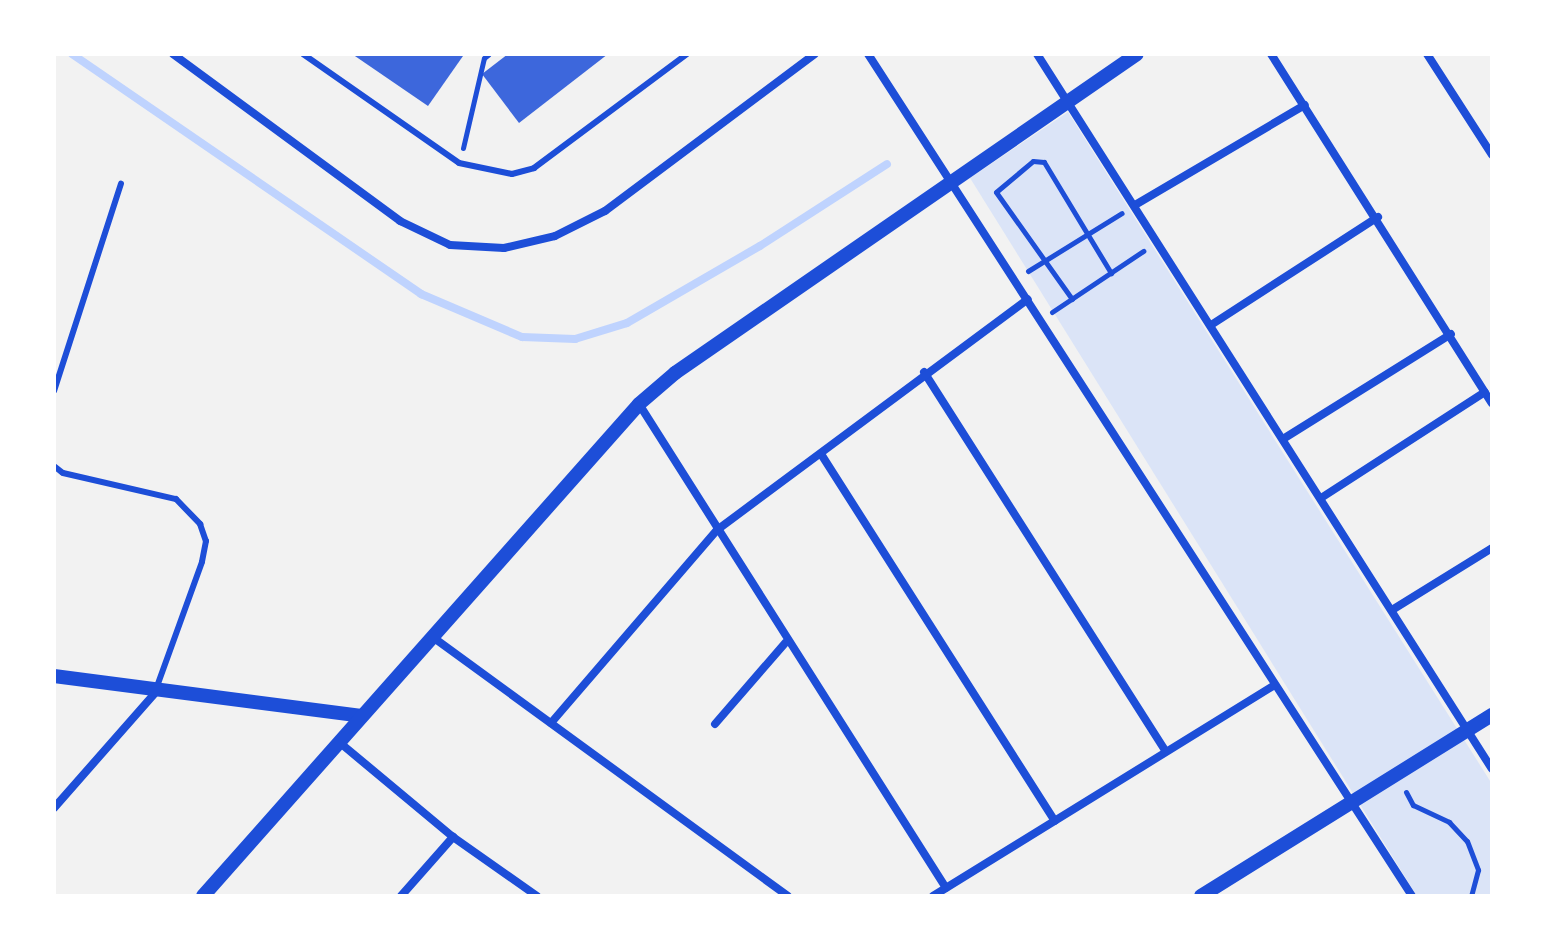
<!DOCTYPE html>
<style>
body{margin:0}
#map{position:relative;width:1546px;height:950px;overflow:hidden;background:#f2f2f2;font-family:"Alegreya Sans",sans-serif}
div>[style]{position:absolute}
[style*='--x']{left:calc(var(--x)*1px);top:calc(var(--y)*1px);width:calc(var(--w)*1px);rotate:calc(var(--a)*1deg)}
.green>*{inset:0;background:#dbe4f7}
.stream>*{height:8px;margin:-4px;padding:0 4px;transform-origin:4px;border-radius:4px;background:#bfd3fe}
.building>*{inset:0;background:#3d67dc}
.path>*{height:5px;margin:-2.5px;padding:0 2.5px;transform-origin:2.5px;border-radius:2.5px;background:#1d4ed8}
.service>*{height:6px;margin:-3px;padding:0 3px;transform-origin:3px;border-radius:3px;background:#1d4ed8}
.minor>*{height:8px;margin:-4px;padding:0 4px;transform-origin:4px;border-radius:4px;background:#1d4ed8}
.tertiary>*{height:14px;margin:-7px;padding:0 7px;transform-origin:7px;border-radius:7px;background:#1d4ed8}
span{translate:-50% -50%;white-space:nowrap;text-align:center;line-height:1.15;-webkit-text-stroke:7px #fff;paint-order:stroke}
.frame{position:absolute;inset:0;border:56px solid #fff;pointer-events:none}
</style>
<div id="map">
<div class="green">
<i style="clip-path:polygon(1068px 112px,1492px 784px,1492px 896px,1417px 896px,970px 178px)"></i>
</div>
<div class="stream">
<i style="--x:72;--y:54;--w:424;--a:34.5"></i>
<i style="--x:421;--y:294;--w:110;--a:23.1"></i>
<i style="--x:522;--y:337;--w:53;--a:2.2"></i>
<i style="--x:575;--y:339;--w:54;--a:-17.1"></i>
<i style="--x:627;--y:323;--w:154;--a:-30.1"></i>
<i style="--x:760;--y:246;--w:151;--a:-32.8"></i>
</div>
<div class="building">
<i style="clip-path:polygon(352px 54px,461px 54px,463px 56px,428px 106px)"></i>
<i style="clip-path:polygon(508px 54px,608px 54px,519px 123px,482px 74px)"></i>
</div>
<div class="path">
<i style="--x:463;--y:148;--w:92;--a:-76.9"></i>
<i style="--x:484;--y:58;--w:6;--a:-39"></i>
<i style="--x:1028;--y:271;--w:110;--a:-31.7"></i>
<i style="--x:1072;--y:299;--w:131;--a:-125.4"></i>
<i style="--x:996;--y:192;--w:48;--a:-40"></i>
<i style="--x:1033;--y:161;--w:11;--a:5"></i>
<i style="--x:1044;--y:162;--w:130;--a:58.9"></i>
<i style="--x:1052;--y:312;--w:110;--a:-33.8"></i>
<i style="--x:1406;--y:792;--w:15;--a:62"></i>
<i style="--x:1413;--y:805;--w:40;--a:25"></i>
<i style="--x:1449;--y:822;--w:26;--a:47"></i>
<i style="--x:1467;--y:841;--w:31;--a:69"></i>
<i style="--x:1478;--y:870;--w:27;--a:105"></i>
</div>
<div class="service">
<i style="--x:303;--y:54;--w:190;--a:34.9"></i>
<i style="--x:459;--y:163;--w:54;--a:11.7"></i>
<i style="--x:512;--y:174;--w:23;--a:-15"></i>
<i style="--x:534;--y:168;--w:191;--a:-36.7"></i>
<i style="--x:54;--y:391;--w:218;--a:-72.1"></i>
<i style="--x:54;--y:466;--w:11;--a:38"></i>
<i style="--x:63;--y:473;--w:116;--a:13"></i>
<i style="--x:176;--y:499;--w:35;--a:46"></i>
<i style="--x:200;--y:524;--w:18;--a:71"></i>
<i style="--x:206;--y:541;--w:21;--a:101"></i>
<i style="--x:202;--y:562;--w:135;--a:109.9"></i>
</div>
<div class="minor">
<i style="--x:173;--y:54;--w:282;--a:36.3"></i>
<i style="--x:400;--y:221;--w:55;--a:25.6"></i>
<i style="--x:450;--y:245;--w:54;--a:3.2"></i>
<i style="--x:504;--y:248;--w:52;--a:-13.2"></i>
<i style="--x:555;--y:236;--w:56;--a:-26.6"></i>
<i style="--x:605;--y:211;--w:262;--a:-36.8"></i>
<i style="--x:868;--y:54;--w:1002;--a:57.13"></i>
<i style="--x:1037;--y:54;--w:847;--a:57.53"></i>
<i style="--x:1271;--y:54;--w:413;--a:57.7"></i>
<i style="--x:1427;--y:54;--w:120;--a:57.2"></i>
<i style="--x:1135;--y:205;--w:197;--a:-30.5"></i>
<i style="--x:1211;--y:325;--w:199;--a:-32.9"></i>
<i style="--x:924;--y:372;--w:449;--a:57.5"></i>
<i style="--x:639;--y:404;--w:573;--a:57.61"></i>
<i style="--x:1283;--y:439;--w:198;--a:-32"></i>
<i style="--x:821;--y:454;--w:435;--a:57.5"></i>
<i style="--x:1321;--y:498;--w:195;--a:-32.9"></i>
<i style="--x:1392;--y:610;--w:118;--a:-31.8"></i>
<i style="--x:434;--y:638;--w:438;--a:36.1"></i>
<i style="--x:551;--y:723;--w:255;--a:-49.3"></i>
<i style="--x:717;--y:530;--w:387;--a:-36.6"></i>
<i style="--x:715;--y:724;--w:108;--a:-49.1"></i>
<i style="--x:339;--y:742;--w:148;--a:39.8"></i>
<i style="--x:453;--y:837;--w:103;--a:35.1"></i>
<i style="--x:54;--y:808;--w:153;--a:-48.7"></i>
<i style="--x:401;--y:896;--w:79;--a:-48.6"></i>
<i style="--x:933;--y:896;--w:401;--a:-31.7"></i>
</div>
<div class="tertiary">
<i style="--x:54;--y:676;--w:310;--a:7.4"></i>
<i style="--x:203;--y:896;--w:657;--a:-48.45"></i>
<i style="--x:639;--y:404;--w:48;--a:-40.7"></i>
<i style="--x:675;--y:373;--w:561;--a:-34.62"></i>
<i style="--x:1201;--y:896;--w:343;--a:-31.9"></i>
</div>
<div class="frame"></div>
</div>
